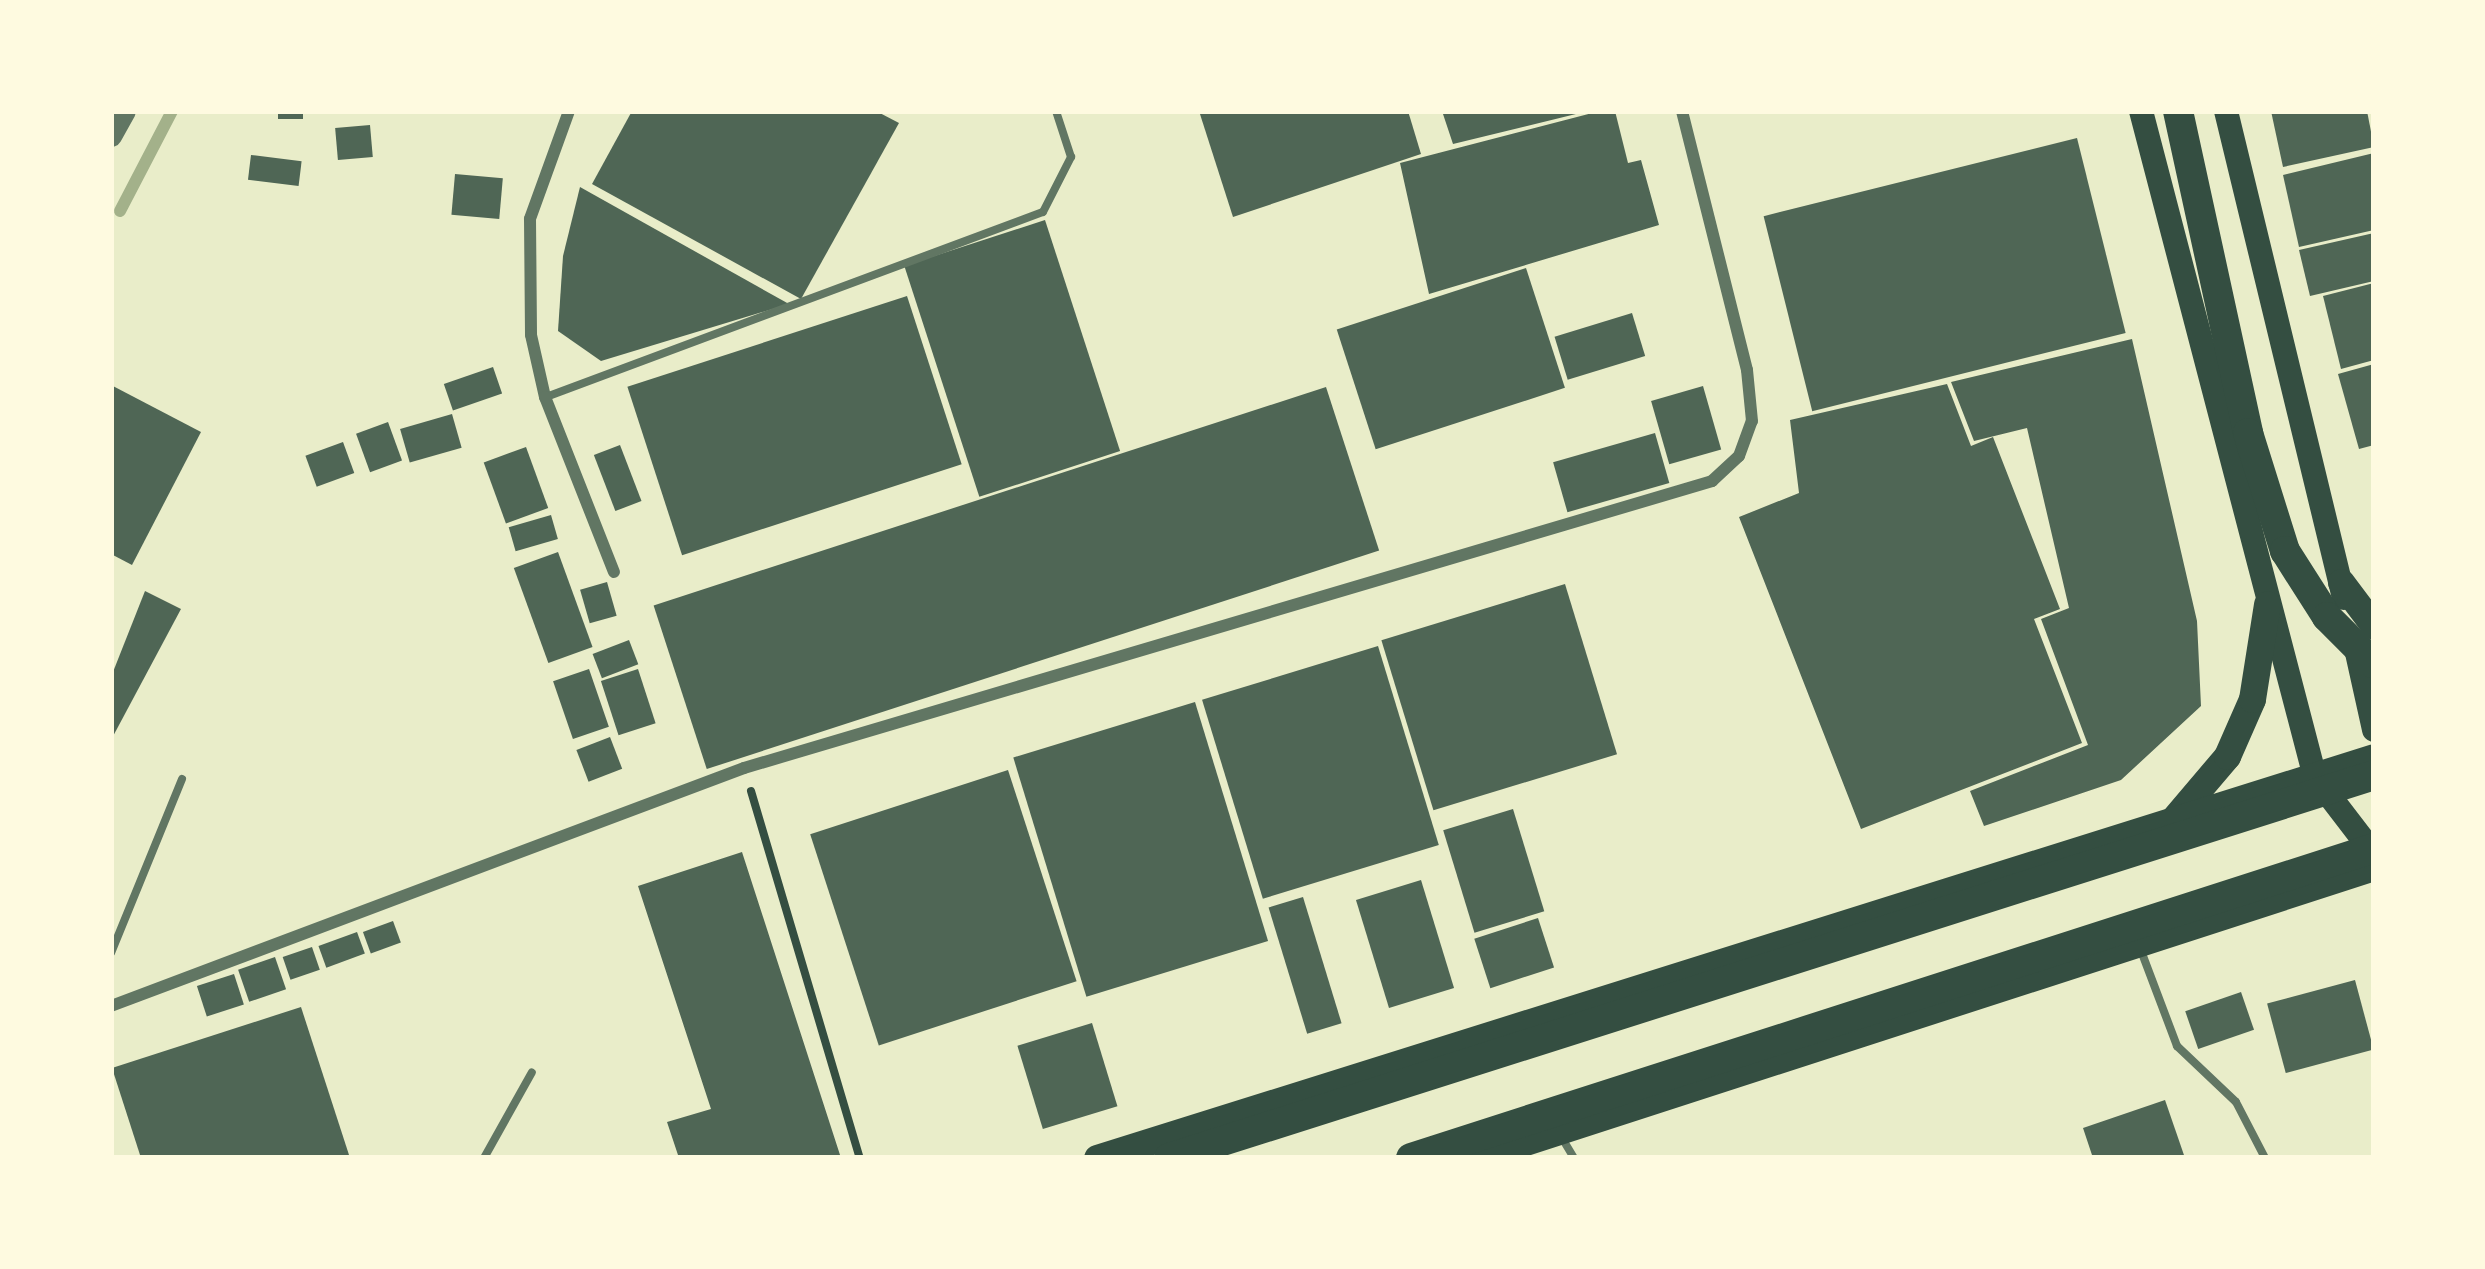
<!DOCTYPE html>
<style>
body{margin:0}
#map{position:relative;width:2485px;height:1269px;overflow:hidden;background:#e9edc9;font-family:"Noto Sans",sans-serif}
div>[style]{position:absolute}
[style*='--x']{left:calc(var(--x)*1px);top:calc(var(--y)*1px);width:calc(var(--w)*1px);rotate:calc(var(--a)*1deg)}
.stream>*{height:12px;margin:-6px;padding:0 6px;transform-origin:6px;border-radius:6px;background:#a3b18a}
.building>*{inset:0;background:#4f6655;transform-origin:0 0}
.path>*{height:8px;margin:-4px;padding:0 4px;transform-origin:4px;border-radius:4px;background:#344e41}
.service>*{height:8px;margin:-4px;padding:0 4px;transform-origin:4px;border-radius:4px;background:#617663}
.minor>*{height:12px;margin:-6px;padding:0 6px;transform-origin:6px;border-radius:6px;background:#617663}
.tertiary>*{height:21px;margin:-10.5px;padding:0 10.5px;transform-origin:10.5px;border-radius:10.5px;background:#617663}
.secondary>*{height:24px;margin:-12px;padding:0 12px;transform-origin:12px;border-radius:12px;background:#344e41}
.primary>*{height:27px;margin:-13.5px;padding:0 13.5px;transform-origin:13.5px;border-radius:13.5px;background:#344e41}
.motorway>*{height:30px;margin:-15px;padding:0 15px;transform-origin:15px;border-radius:15px;background:#344e41}
span{translate:-50% -50%;white-space:nowrap;text-align:center;line-height:1.15;-webkit-text-stroke:9px #fefae0;paint-order:stroke}
.frame{position:absolute;inset:0;border:114px solid #fefae0;pointer-events:none}
</style>
<div id="map">
<div class="stream">
<i style="--x:120;--y:211;--w:113;--a:-62.5"></i>
</div>
<div class="building">
<i style="left:278px;top:111px;width:25px;height:8px"></i>
<i style="clip-path:polygon(632px 111px,876px 111px,899px 123px,801px 299px,592px 184px)"></i>
<i style="clip-path:polygon(1199px 111px,1408px 111px,1421px 154px,1233px 217px)"></i>
<i style="clip-path:polygon(1442px 111px,1579px 111px,1580px 113px,1453px 144px)"></i>
<i style="clip-path:polygon(1600px 111px,1615px 111px,1628px 163px,1641px 160px,1659px 225px,1429px 294px,1400px 163px)"></i>
<i style="clip-path:polygon(2271px 111px,2367px 111px,2374px 147px,2283px 167px)"></i>
<i style="left:370px;top:125px;width:32px;height:35px;rotate:85deg"></i>
<i style="left:2077px;top:138px;width:201px;height:323px;rotate:76deg"></i>
<i style="clip-path:polygon(2374px 153px,2374px 230px,2299px 247px,2283px 175px)"></i>
<i style="left:251px;top:155px;width:51px;height:25px;rotate:7deg"></i>
<i style="left:455px;top:174px;width:48px;height:41px;rotate:5deg"></i>
<i style="clip-path:polygon(580px 187px,789px 304px,601px 361px,558px 331px,563px 256px)"></i>
<i style="left:1045px;top:220px;width:243px;height:148px;rotate:72deg"></i>
<i style="clip-path:polygon(2374px 233px,2374px 281px,2310px 296px,2299px 250px)"></i>
<i style="left:1526px;top:268px;width:126px;height:199px;rotate:72deg"></i>
<i style="clip-path:polygon(2374px 283px,2374px 360px,2341px 369px,2323px 296px)"></i>
<i style="left:907px;top:296px;width:177px;height:294px;rotate:72deg"></i>
<i style="left:1632px;top:313px;width:45px;height:81px;rotate:73deg"></i>
<i style="clip-path:polygon(2132px 339px,2197px 621px,2201px 706px,2121px 780px,1984px 826px,1970px 791px,2088px 745px,2041px 619px,2069px 608px,2027px 428px,1974px 441px,1951px 382px)"></i>
<i style="clip-path:polygon(2374px 364px,2374px 445px,2359px 449px,2338px 374px)"></i>
<i style="left:493px;top:367px;width:28px;height:52px;rotate:71deg"></i>
<i style="clip-path:polygon(1947px 384px,1971px 446px,1993px 437px,2060px 609px,2034px 619px,2082px 743px,1861px 829px,1739px 517px,1799px 493px,1790px 420px)"></i>
<i style="clip-path:polygon(111px 385px,201px 432px,132px 565px,111px 554px)"></i>
<i style="left:1703px;top:386px;width:66px;height:54px;rotate:74deg"></i>
<i style="left:1326px;top:387px;width:172px;height:707px;rotate:72deg"></i>
<i style="left:452px;top:414px;width:35px;height:54px;rotate:74deg"></i>
<i style="left:388px;top:422px;width:41px;height:34px;rotate:70deg"></i>
<i style="left:1655px;top:433px;width:52px;height:106px;rotate:74deg"></i>
<i style="left:343px;top:442px;width:33px;height:40px;rotate:70deg"></i>
<i style="left:620px;top:445px;width:60px;height:28px;rotate:69deg"></i>
<i style="left:526px;top:447px;width:65px;height:45px;rotate:70deg"></i>
<i style="left:551px;top:515px;width:25px;height:44px;rotate:74deg"></i>
<i style="left:558px;top:552px;width:101px;height:47px;rotate:70deg"></i>
<i style="left:607px;top:582px;width:35px;height:28px;rotate:74deg"></i>
<i style="left:1565px;top:584px;width:178px;height:192px;rotate:73deg"></i>
<i style="clip-path:polygon(145px 591px,181px 609px,111px 740px,111px 677px)"></i>
<i style="left:629px;top:640px;width:26px;height:39px;rotate:69deg"></i>
<i style="left:1378px;top:646px;width:208px;height:184px;rotate:73deg"></i>
<i style="left:589px;top:669px;width:61px;height:38px;rotate:71deg"></i>
<i style="left:638px;top:669px;width:57px;height:39px;rotate:72deg"></i>
<i style="left:1195px;top:702px;width:250px;height:190px;rotate:73deg"></i>
<i style="left:610px;top:737px;width:34px;height:36px;rotate:69deg"></i>
<i style="left:1008px;top:770px;width:222px;height:208px;rotate:72deg"></i>
<i style="left:1513px;top:809px;width:107px;height:73px;rotate:73deg"></i>
<i style="clip-path:polygon(742px 852px,841px 1158px,679px 1158px,667px 1122px,711px 1109px,638px 886px)"></i>
<i style="left:1421px;top:880px;width:113px;height:68px;rotate:73deg"></i>
<i style="left:1303px;top:897px;width:132px;height:36px;rotate:73deg"></i>
<i style="left:1538px;top:918px;width:52px;height:67px;rotate:72deg"></i>
<i style="left:393px;top:921px;width:23px;height:32px;rotate:70deg"></i>
<i style="left:357px;top:932px;width:23px;height:41px;rotate:70deg"></i>
<i style="left:312px;top:947px;width:24px;height:31px;rotate:71deg"></i>
<i style="left:275px;top:957px;width:34px;height:39px;rotate:71deg"></i>
<i style="left:234px;top:974px;width:32px;height:39px;rotate:72deg"></i>
<i style="left:2355px;top:980px;width:72px;height:91px;rotate:75deg"></i>
<i style="left:2241px;top:992px;width:40px;height:59px;rotate:71deg"></i>
<i style="clip-path:polygon(301px 1007px,350px 1158px,141px 1158px,112px 1068px)"></i>
<i style="left:1092px;top:1023px;width:87px;height:78px;rotate:73deg"></i>
<i style="clip-path:polygon(2165px 1100px,2185px 1158px,2093px 1158px,2083px 1128px)"></i>
</div>
<div class="path">
<i style="--x:751;--y:791;--w:383;--a:73.5"></i>
</div>
<div class="service">
<i style="--x:546;--y:397;--w:530;--a:-20.42"></i>
<i style="--x:1043;--y:212;--w:62;--a:-63"></i>
<i style="--x:1071;--y:157;--w:48;--a:-108.1"></i>
<i style="--x:2140;--y:948;--w:105;--a:69.3"></i>
<i style="--x:2177;--y:1046;--w:81;--a:43.5"></i>
<i style="--x:2236;--y:1102;--w:63;--a:62.6"></i>
<i style="--x:111;--y:953;--w:188;--a:-67.8"></i>
<i style="--x:1562;--y:1138;--w:23;--a:59"></i>
<i style="--x:484;--y:1158;--w:98;--a:-60.8"></i>
</div>
<div class="minor">
<i style="--x:569;--y:111;--w:115;--a:109.9"></i>
<i style="--x:530;--y:219;--w:116;--a:89.5"></i>
<i style="--x:531;--y:335;--w:64;--a:77.3"></i>
<i style="--x:545;--y:397;--w:188;--a:68.5"></i>
<i style="--x:111;--y:1006;--w:676;--a:-20.61"></i>
<i style="--x:744;--y:768;--w:1010;--a:-16.51"></i>
<i style="--x:1712;--y:481;--w:37;--a:-43"></i>
<i style="--x:1739;--y:456;--w:37;--a:-70"></i>
<i style="--x:1752;--y:421;--w:51;--a:-95.6"></i>
<i style="--x:1747;--y:370;--w:267;--a:-104.1"></i>
</div>
<div class="tertiary">
<i style="--x:111;--y:136;--w:29;--a:-61"></i>
</div>
<div class="secondary">
<i style="--x:2141;--y:111;--w:688;--a:75.36"></i>
<i style="--x:2315;--y:777;--w:97;--a:52.5"></i>
<i style="--x:2226;--y:111;--w:501;--a:76.38"></i>
<i style="--x:2355;--y:644;--w:88;--a:77.5"></i>
</div>
<div class="primary">
<i style="--x:2341;--y:582;--w:55;--a:53.1"></i>
<i style="--x:2171;--y:822;--w:87;--a:-49.7"></i>
<i style="--x:2227;--y:756;--w:62;--a:-66.3"></i>
<i style="--x:2252;--y:699;--w:96;--a:-81"></i>
<i style="--x:1097;--y:1158;--w:1338;--a:-17.43"></i>
<i style="--x:1476;--y:1158;--w:944;--a:-17.96"></i>
</div>
<div class="motorway">
<i style="--x:2178;--y:111;--w:330;--a:77.7"></i>
<i style="--x:2248;--y:433;--w:124;--a:72.6"></i>
<i style="--x:2285;--y:551;--w:78;--a:57.5"></i>
<i style="--x:2327;--y:617;--w:66;--a:45"></i>
<i style="--x:1169;--y:1158;--w:1264;--a:-17.63"></i>
<i style="--x:1411;--y:1158;--w:1012;--a:-17.84"></i>
</div>
<div class="frame"></div>
</div>
